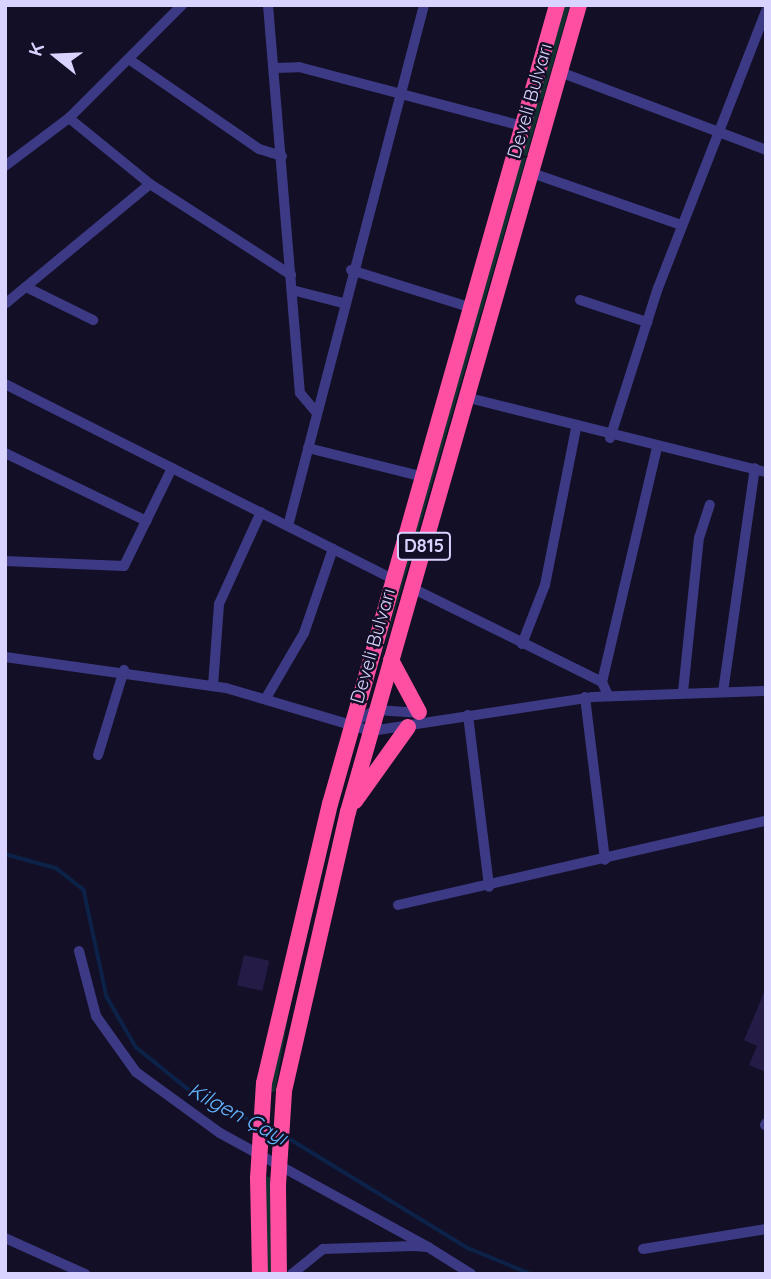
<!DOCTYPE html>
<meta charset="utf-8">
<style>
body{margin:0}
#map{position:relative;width:771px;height:1279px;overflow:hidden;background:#130f26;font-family:Quicksand,sans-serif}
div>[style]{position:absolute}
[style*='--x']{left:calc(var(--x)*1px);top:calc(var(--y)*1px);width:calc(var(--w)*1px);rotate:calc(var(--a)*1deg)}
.green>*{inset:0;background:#12302f}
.stream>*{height:3.5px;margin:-1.75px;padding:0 1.75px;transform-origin:1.75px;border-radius:1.75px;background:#0c2248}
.building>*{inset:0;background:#241b47;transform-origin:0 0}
.minor>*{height:10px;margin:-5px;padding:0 5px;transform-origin:5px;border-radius:5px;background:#3d3a85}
.highway>*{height:16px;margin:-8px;padding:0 8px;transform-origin:8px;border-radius:8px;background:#ff4fa3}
.highway-bridge>*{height:16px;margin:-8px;padding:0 8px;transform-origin:8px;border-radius:8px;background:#ff4fa3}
span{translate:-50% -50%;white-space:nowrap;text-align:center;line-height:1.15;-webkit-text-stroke:5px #130f26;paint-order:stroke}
.shield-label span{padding:2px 5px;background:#130f26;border:2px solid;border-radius:5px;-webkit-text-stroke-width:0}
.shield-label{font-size:18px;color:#d9d4ff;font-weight:700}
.street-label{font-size:19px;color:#d9d4ff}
.water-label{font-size:21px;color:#62b6ff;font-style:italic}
.frame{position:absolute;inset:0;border:7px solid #d9d4ff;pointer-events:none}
.north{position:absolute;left:21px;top:21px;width:70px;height:70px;-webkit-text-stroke:5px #130f26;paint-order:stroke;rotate:288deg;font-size:19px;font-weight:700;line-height:28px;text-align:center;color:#d9d4ff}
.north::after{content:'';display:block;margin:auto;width:24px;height:32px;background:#d9d4ff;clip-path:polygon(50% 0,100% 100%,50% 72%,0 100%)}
</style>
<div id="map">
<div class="green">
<i style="clip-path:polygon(564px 5px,570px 5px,377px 674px,410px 551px)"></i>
<i style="clip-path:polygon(353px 743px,289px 1011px,275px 1092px,270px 1091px,275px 1048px)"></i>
<i style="clip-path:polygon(264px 1176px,270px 1177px,273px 1274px,268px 1274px)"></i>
</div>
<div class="stream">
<i style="--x:5;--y:854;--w:53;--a:15.4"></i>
<i style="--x:56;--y:868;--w:36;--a:38"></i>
<i style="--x:84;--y:890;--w:109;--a:77.9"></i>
<i style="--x:107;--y:997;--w:58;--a:59.9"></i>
<i style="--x:136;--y:1047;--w:73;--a:38.9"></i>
<i style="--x:193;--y:1093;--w:70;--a:25.5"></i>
<i style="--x:285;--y:1136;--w:215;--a:31.5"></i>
<i style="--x:468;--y:1248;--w:68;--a:22.4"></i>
</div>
<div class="building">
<i style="left:244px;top:955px;width:26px;height:31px;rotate:13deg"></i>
<i style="clip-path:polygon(766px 988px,766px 1072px,749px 1065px,757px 1046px,744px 1040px)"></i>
</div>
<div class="minor">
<i style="--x:268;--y:5;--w:389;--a:85.3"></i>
<i style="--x:300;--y:393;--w:25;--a:50"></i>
<i style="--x:130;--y:60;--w:157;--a:34.6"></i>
<i style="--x:259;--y:149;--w:24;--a:17"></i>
<i style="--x:275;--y:68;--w:24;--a:-2"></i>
<i style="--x:299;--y:67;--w:232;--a:14.8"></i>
<i style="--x:560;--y:72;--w:220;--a:20.7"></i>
<i style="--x:69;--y:118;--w:104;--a:39.2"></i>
<i style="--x:150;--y:184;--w:168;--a:32.8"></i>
<i style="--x:5;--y:166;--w:80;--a:-36.9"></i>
<i style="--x:69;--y:118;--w:160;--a:-45"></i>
<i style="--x:532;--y:173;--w:158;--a:19.2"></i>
<i style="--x:351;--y:270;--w:127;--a:17.4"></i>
<i style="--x:26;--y:287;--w:75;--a:26.2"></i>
<i style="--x:292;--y:290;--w:53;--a:14.3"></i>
<i style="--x:580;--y:300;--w:71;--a:18.2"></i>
<i style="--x:5;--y:304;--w:188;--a:-39.6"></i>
<i style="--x:5;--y:384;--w:436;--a:26.7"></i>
<i style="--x:469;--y:398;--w:306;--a:14"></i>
<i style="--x:610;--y:438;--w:157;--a:-72.3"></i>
<i style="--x:658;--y:288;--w:297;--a:-68.7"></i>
<i style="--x:308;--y:448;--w:120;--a:14"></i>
<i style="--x:5;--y:453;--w:157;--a:25.7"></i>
<i style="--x:288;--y:526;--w:538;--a:-75.37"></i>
<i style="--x:5;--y:561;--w:119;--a:2.4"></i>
<i style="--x:124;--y:566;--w:109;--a:-63.9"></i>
<i style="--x:412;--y:588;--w:212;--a:26.3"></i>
<i style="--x:522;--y:644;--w:63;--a:-68.7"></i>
<i style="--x:545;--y:585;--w:160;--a:-78.8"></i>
<i style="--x:5;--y:657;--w:223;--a:8"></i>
<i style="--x:226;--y:688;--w:151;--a:16.5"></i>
<i style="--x:371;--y:731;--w:224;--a:-8.7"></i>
<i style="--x:592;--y:697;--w:174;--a:-2"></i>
<i style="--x:213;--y:686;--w:82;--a:-85.8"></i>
<i style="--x:219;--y:604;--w:101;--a:-65.5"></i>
<i style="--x:683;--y:692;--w:155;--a:-84.1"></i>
<i style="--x:699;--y:538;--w:35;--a:-72"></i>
<i style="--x:723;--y:692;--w:226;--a:-81.9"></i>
<i style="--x:608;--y:695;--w:14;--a:-115"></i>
<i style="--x:602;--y:682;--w:240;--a:-76.8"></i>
<i style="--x:585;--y:697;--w:164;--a:83"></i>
<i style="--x:266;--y:698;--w:75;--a:-59.7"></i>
<i style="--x:304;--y:633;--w:89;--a:-71"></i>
<i style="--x:468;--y:715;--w:173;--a:83"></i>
<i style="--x:353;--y:722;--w:27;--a:-27"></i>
<i style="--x:377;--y:710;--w:44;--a:3.9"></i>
<i style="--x:98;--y:755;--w:89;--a:-73"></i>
<i style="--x:398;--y:905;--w:377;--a:-12.9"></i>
<i style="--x:79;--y:951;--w:67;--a:75.3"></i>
<i style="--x:96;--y:1016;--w:69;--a:54.5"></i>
<i style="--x:136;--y:1072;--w:104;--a:36"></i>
<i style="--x:220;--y:1133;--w:237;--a:28.7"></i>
<i style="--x:765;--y:1125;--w:2;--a:-63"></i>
<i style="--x:5;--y:1238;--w:88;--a:24.2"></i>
<i style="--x:643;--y:1249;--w:125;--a:-9.2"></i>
<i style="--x:292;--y:1274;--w:40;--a:-39"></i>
<i style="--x:323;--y:1249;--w:91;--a:-1.9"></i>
<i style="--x:414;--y:1246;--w:14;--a:4"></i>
<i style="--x:428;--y:1247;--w:51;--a:32.1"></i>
</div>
<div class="highway">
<i style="--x:391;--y:660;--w:59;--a:61.7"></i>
<i style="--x:355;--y:801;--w:91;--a:-54.4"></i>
<i style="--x:264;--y:1083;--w:287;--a:-76.7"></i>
<i style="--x:330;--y:804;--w:831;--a:-74.14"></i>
<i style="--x:284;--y:1091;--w:286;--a:-77.1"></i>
<i style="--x:348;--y:812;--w:839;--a:-74.03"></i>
<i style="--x:258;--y:1178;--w:96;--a:88.8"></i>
<i style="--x:278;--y:1185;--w:89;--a:89.4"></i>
</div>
<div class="highway-bridge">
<i style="--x:258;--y:1178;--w:95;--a:-86.4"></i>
<i style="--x:278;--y:1185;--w:94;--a:-86.3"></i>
</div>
<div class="shield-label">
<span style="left:424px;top:546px">D815</span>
</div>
<div class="street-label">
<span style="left:530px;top:101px;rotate:-74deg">Develi Bulvarı</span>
<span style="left:373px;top:646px;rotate:-74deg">Develi Bulvarı</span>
</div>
<div class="water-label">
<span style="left:238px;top:1113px;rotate:28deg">Kilgen Çayı</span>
</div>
<div class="frame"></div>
<div class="north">K</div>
</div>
